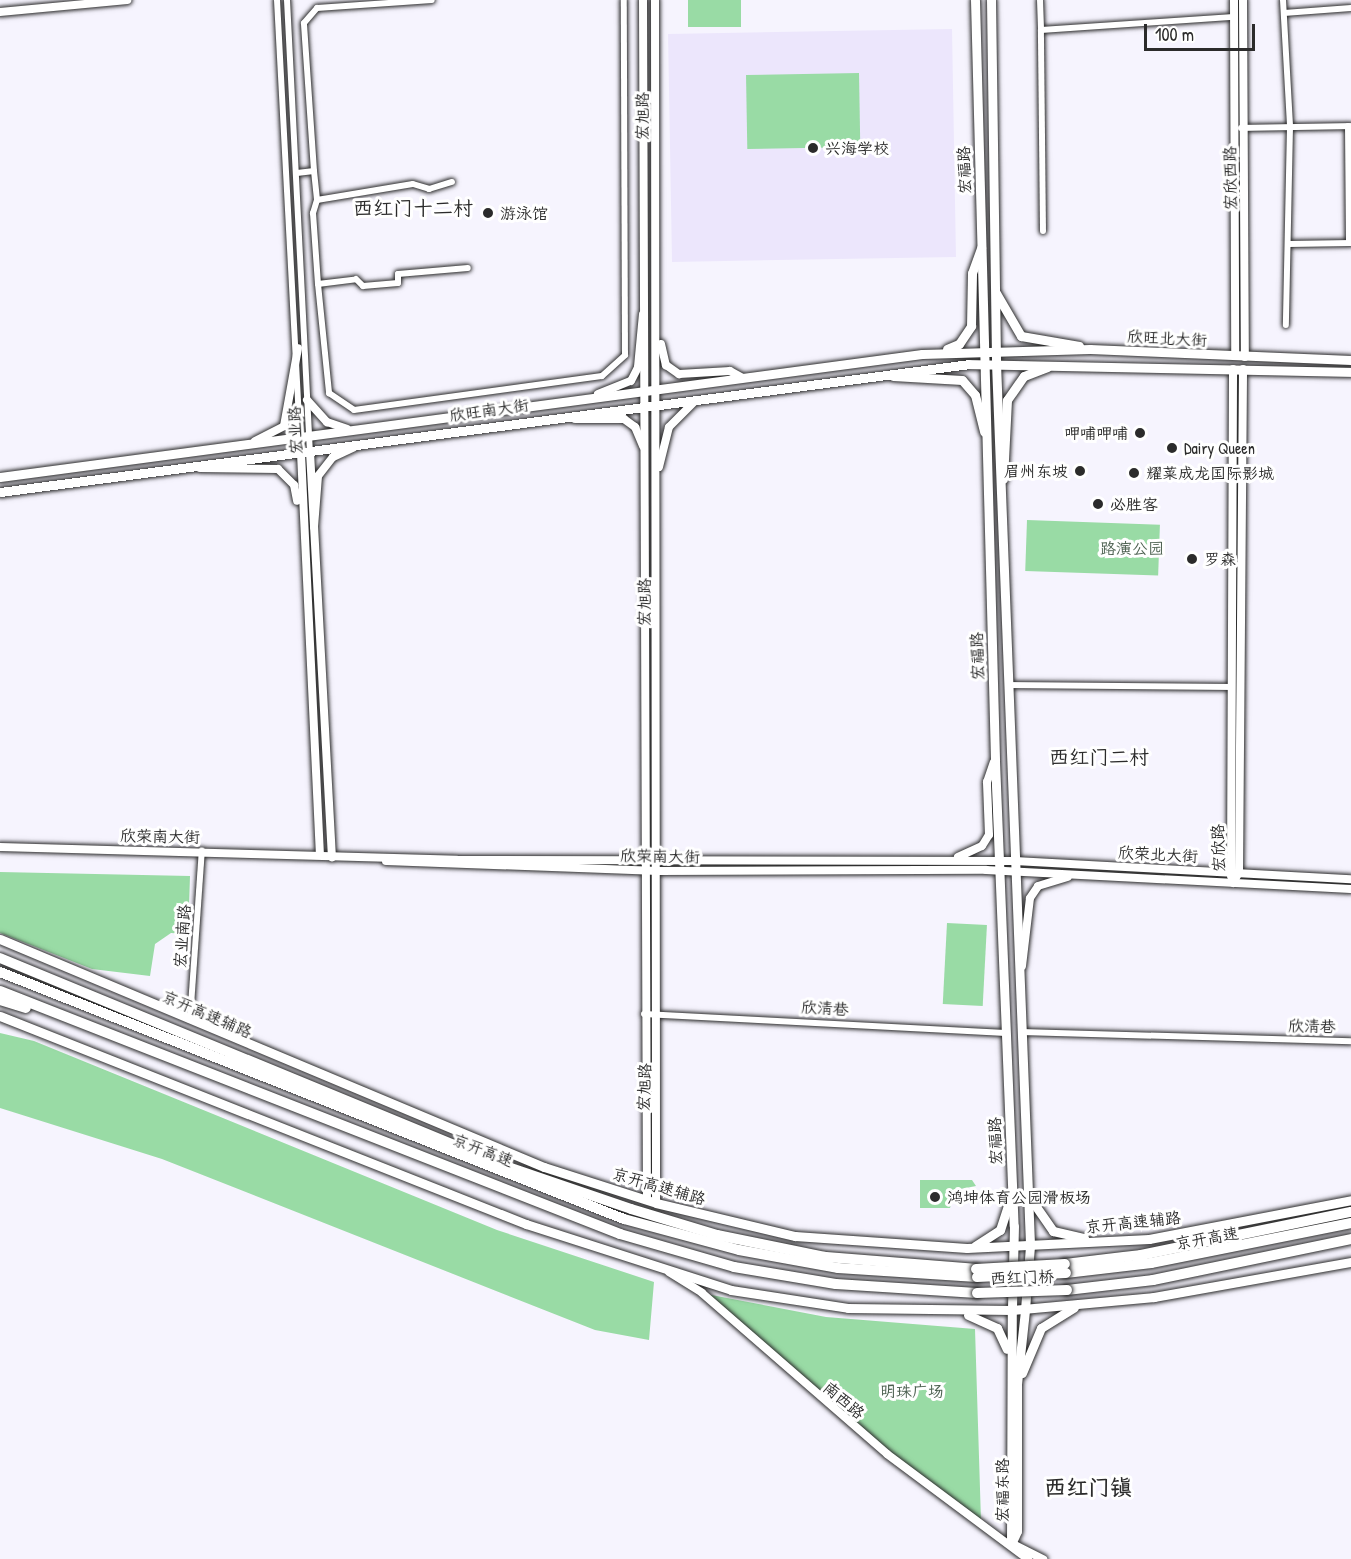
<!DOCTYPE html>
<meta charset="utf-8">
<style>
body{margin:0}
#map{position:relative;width:1351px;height:1559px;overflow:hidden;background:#f6f4fe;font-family:"Patrick Hand","LXGW WenKai TC",sans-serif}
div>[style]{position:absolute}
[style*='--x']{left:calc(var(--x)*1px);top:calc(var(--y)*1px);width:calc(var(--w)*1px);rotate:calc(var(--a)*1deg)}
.built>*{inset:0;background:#ece6fc;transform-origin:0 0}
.green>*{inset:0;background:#99dba5;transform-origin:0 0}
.roads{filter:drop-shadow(0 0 2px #2b2b2b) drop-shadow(0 0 2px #2b2b2b)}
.minor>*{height:6px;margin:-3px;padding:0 3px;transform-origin:3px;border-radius:3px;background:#fff}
.tertiary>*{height:8px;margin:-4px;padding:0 4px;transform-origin:4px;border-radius:4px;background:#fff}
.secondary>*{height:9px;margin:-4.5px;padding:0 4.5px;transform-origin:4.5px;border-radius:4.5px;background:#fff}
.primary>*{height:9px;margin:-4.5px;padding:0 4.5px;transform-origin:4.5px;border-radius:4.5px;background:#fff}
.motorway>*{height:10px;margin:-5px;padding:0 5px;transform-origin:5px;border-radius:5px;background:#fff}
.bridges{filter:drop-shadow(0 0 2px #2b2b2b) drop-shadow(0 0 2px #2b2b2b)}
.motorway-bridge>*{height:10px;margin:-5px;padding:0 5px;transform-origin:5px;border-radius:5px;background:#fff}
.dots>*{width:16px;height:16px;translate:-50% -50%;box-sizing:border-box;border:3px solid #fff;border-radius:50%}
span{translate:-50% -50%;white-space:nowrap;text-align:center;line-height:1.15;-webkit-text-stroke:6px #fff;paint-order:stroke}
.street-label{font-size:16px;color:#2b2b2b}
.poi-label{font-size:16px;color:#2b2b2b}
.left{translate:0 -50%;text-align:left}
.right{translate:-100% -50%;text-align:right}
.park-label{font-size:16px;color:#4c6050}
.quarter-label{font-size:20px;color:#2b2b2b}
.district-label{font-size:22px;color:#2b2b2b;font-weight:700}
.scale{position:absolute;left:1144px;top:24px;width:111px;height:27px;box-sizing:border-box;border:3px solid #2b2b2b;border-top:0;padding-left:8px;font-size:18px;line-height:21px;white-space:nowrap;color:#2b2b2b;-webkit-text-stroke:4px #fff;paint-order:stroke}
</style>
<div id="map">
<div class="built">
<i style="left:952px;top:29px;width:228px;height:284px;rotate:89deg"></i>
</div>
<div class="green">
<i style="left:688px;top:0;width:53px;height:27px"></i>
<i style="left:859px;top:73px;width:74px;height:113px;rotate:89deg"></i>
<i style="left:1027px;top:520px;width:133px;height:51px;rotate:2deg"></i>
<i style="clip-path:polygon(0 872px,190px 876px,188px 934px,171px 933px,155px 944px,150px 976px,92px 969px,0 933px)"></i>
<i style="left:947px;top:923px;width:40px;height:81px;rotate:3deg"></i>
<i style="clip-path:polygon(0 1033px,34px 1041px,497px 1230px,654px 1282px,649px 1340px,595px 1330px,162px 1159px,0 1108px)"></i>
<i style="clip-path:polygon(920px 1180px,972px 1180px,976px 1186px,955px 1190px,950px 1208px,920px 1208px)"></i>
<i style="clip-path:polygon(706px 1294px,826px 1317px,975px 1329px,981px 1521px,901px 1465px)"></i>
</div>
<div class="roads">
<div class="minor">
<i style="--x:277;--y:0;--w:454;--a:87"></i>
<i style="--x:287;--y:0;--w:453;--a:87.1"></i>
<i style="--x:1040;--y:0;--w:30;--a:88"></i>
<i style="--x:1283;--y:0;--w:127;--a:86.8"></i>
<i style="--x:1290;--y:127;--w:198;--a:91.2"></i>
<i style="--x:1284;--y:13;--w:67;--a:-4.3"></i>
<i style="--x:1348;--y:126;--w:117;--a:89.5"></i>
<i style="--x:1241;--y:128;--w:110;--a:-1"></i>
<i style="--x:314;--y:171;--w:148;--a:-93.9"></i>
<i style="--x:304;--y:23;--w:20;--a:-49"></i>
<i style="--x:317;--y:8;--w:115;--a:-4"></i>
<i style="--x:297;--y:173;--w:17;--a:-7"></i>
<i style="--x:314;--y:171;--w:29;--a:84"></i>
<i style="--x:317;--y:200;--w:97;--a:-9.5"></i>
<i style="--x:413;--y:184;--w:17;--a:17"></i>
<i style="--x:429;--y:189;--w:24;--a:-17"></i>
<i style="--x:317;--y:200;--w:14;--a:107"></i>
<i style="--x:313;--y:213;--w:71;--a:86"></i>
<i style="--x:318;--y:284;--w:38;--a:-7"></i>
<i style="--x:356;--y:279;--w:10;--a:45"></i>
<i style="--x:363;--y:286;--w:35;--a:-5"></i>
<i style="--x:398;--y:283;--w:9;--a:-90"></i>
<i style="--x:398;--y:274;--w:70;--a:-4.9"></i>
<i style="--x:1043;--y:231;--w:201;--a:-90.6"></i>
<i style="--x:1041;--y:30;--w:193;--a:-3.9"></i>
<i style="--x:1289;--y:244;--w:62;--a:-0.9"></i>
<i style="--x:318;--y:284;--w:110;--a:84.2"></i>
<i style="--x:329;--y:393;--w:30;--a:34"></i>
<i style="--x:354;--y:410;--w:250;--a:-7.8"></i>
<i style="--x:602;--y:376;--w:31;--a:-42"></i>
<i style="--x:625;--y:355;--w:355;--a:-90.2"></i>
<i style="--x:1008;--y:685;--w:223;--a:0.5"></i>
<i style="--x:644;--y:1014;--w:362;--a:3"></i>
<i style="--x:190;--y:1020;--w:170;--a:-86"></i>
<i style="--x:1021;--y:1032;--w:330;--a:1.6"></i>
</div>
<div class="tertiary">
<i style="--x:643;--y:0;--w:1200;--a:89.81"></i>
<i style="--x:655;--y:0;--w:1203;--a:89.95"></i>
<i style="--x:1234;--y:0;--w:356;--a:89.8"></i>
<i style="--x:1243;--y:0;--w:357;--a:89.7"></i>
<i style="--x:0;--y:12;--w:128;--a:-5.4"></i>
<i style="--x:661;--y:344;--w:22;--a:77"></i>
<i style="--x:666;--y:365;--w:16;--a:35"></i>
<i style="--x:679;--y:374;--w:51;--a:-3.4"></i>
<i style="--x:730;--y:371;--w:13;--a:29"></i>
<i style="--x:598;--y:394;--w:35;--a:-22"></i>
<i style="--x:631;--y:381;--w:16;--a:-63"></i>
<i style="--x:638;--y:367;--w:53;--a:-84.6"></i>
<i style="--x:307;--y:400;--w:30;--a:48"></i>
<i style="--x:327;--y:422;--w:21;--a:19"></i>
<i style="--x:575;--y:419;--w:49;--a:0"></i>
<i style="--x:624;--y:419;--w:14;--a:36"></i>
<i style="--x:635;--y:427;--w:21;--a:67"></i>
<i style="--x:255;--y:441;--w:33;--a:-27"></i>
<i style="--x:284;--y:426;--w:79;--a:-79.8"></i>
<i style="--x:310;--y:452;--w:406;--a:86.9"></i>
<i style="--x:301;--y:453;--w:400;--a:87.3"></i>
<i style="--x:659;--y:467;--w:41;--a:-76"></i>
<i style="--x:669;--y:427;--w:35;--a:-45"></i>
<i style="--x:200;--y:468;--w:78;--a:0.7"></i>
<i style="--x:278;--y:469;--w:23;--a:45"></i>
<i style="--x:294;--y:485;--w:16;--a:79"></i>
<i style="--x:314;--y:527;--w:51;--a:-85.5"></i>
<i style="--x:318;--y:476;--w:24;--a:-52"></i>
<i style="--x:333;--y:457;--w:23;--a:-25"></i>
<i style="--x:0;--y:847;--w:457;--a:1.6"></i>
<i style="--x:457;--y:860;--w:558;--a:0.1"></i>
<i style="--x:1015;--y:861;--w:336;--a:3.1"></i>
<i style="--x:958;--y:857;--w:26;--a:-25"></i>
<i style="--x:982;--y:846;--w:13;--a:-58"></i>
<i style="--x:989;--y:835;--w:53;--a:-92.2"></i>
<i style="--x:987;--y:782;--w:21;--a:-71"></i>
<i style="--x:386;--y:861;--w:273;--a:2.1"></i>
<i style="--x:659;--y:871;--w:327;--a:-0.2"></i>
<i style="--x:986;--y:870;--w:365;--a:3"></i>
<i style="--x:1231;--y:876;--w:507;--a:-89.77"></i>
<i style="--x:1233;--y:883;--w:13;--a:-61"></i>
<i style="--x:1239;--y:872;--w:503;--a:-89.54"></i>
<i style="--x:1022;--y:966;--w:68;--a:-83.3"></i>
<i style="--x:1030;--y:898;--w:14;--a:-56"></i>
<i style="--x:1038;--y:886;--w:31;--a:-17"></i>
<i style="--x:669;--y:1272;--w:39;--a:32"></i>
<i style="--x:702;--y:1293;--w:245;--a:41"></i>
<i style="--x:887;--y:1454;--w:176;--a:36.7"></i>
<i style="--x:1013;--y:1544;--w:34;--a:27"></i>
</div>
<div class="secondary">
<i style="--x:996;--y:293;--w:50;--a:59.8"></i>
<i style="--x:1021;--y:336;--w:59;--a:9.8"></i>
<i style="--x:947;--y:349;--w:13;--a:-23"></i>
<i style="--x:959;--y:344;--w:22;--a:-56"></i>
<i style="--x:971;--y:326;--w:53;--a:-88.9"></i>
<i style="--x:972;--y:273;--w:27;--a:-70"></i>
<i style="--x:893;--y:376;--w:69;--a:3.3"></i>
<i style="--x:962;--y:380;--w:20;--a:49"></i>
<i style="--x:975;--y:395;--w:38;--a:76"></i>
<i style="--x:0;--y:477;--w:930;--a:-7.6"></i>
<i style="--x:922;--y:354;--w:168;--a:-1.7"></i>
<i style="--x:1090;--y:349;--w:261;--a:2.4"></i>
<i style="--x:1003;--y:479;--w:79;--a:-87.1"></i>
<i style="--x:1007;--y:400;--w:29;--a:-55"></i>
<i style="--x:1024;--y:376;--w:25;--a:-21"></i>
<i style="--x:0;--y:492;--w:977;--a:-7.52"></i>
<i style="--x:969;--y:364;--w:382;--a:1.2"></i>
<i style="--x:0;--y:939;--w:590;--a:22.74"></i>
<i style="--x:544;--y:1167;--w:118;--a:17.8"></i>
<i style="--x:656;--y:1203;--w:143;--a:13.4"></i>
<i style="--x:795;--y:1236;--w:172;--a:4"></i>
<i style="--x:967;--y:1248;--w:182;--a:-2.8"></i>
<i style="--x:1149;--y:1239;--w:206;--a:-10.9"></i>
<i style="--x:0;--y:1016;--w:566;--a:21.58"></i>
<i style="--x:526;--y:1224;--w:215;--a:17.8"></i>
<i style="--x:731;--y:1290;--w:118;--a:8.7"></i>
<i style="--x:848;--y:1308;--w:164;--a:0.7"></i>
<i style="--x:1012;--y:1310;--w:143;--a:-5.2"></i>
<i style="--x:1154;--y:1297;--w:200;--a:-10.1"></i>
<i style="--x:1028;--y:1195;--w:44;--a:55.2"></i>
<i style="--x:1053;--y:1231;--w:32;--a:13"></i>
<i style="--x:975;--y:1246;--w:30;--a:-33"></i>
<i style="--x:1000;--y:1230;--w:35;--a:-72"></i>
<i style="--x:968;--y:1315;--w:32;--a:24"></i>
<i style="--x:997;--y:1328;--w:23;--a:65"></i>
<i style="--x:1022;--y:1373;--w:49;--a:-67.1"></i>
<i style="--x:1041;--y:1328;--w:39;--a:-32"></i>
<i style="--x:1011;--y:1544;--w:14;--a:-65"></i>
<i style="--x:1017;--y:1531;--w:147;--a:-90"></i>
<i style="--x:1017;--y:1384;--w:74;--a:-83.8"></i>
<i style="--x:1011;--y:1544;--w:234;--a:-89.8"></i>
</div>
<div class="primary">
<i style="--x:975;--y:0;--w:761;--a:88.49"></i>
<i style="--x:995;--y:761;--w:465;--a:87.7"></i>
<i style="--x:1014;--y:1226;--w:84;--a:91.4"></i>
<i style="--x:991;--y:0;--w:363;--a:89.2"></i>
<i style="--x:996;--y:363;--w:884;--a:87.79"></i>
<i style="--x:1030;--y:1246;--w:64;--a:94.5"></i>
</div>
<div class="motorway">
<i style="--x:0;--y:958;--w:546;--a:22.39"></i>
<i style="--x:505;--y:1166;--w:133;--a:18.8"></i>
<i style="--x:631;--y:1209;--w:90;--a:16.8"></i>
<i style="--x:717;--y:1235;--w:110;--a:11.5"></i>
<i style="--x:825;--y:1257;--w:151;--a:4.5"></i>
<i style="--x:0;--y:972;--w:671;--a:21.6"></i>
<i style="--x:624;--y:1219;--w:119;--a:15.1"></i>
<i style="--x:739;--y:1250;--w:101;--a:10.3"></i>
<i style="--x:838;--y:1268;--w:139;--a:3.7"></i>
<i style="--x:0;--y:991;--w:666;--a:21.4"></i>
<i style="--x:620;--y:1234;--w:119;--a:16.1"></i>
<i style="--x:734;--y:1267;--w:103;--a:9.5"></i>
<i style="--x:836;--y:1284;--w:141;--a:3.7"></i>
<i style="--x:0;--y:1000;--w:27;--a:17"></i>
<i style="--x:1065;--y:1264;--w:77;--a:-6.8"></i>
<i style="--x:1141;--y:1255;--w:214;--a:-11.6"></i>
<i style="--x:1066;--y:1273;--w:86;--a:-6.7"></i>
<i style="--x:1151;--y:1263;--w:204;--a:-11.3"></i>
<i style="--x:1067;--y:1290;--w:87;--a:-6.6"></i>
<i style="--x:1153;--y:1280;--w:202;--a:-11.7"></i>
</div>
</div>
<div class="bridges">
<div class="motorway-bridge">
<i style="--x:976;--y:1269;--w:89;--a:-3.2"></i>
<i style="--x:977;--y:1277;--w:89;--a:-2.6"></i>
<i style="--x:977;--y:1293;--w:90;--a:-1.9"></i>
</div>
</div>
<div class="dots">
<i style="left:813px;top:148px;background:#2b2b2b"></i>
<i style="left:488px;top:213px;background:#2b2b2b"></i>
<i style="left:1140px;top:433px;background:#2b2b2b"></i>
<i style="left:1172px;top:448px;background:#2b2b2b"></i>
<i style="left:1080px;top:471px;background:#2b2b2b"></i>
<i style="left:1134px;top:473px;background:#2b2b2b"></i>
<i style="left:1098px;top:504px;background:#2b2b2b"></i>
<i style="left:1192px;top:559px;background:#2b2b2b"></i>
<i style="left:935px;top:1197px;background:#2b2b2b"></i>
</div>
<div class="street-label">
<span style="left:642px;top:116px;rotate:-90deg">宏旭路</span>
<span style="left:964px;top:170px;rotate:-92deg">宏福路</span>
<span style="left:1230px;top:178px;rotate:-91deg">宏欣西路</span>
<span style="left:1167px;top:338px;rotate:3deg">欣旺北大街</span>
<span style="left:489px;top:410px;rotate:-8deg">欣旺南大街</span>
<span style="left:295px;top:430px;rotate:-93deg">宏业路</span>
<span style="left:644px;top:602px;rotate:-90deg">宏旭路</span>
<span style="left:977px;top:656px;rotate:-92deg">宏福路</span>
<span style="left:160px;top:836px;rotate:1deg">欣荣南大街</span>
<span style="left:1218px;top:848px;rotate:-92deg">宏欣路</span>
<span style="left:1158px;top:854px;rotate:3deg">欣荣北大街</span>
<span style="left:660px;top:856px;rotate:1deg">欣荣南大街</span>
<span style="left:182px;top:936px;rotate:-86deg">宏业南路</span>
<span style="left:825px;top:1008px;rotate:3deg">欣清巷</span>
<span style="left:207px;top:1014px;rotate:23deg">京开高速辅路</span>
<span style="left:1312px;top:1026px;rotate:1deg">欣清巷</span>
<span style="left:644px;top:1087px;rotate:-88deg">宏旭路</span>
<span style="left:995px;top:1141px;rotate:-92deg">宏福路</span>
<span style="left:483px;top:1150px;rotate:21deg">京开高速</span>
<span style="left:659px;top:1186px;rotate:16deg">京开高速辅路</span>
<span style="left:1133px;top:1222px;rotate:-6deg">京开高速辅路</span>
<span style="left:1207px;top:1238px;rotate:-10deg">京开高速</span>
<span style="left:1022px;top:1277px;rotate:-2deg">西红门桥</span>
<span style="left:844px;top:1400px;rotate:40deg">南西路</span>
<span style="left:1002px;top:1490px;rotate:-90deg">宏福东路</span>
</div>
<div class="poi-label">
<span class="left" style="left:825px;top:148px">兴海学校</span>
<span class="left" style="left:500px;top:213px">游泳馆</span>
<span class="right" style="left:1128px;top:433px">呷哺呷哺</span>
<span class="left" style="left:1184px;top:448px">Dairy Queen</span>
<span class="right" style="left:1068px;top:471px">眉州东坡</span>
<span class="left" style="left:1146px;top:473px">耀莱成龙国际影城</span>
<span class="left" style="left:1110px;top:504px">必胜客</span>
<span class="left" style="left:1204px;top:559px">罗森</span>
<span class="left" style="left:947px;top:1197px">鸿坤体育公园滑板场</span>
</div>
<div class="park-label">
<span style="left:1132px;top:548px">路演公园</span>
<span style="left:912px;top:1391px">明珠广场</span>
</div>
<div class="quarter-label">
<span style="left:413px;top:207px">西红门十二村</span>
<span style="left:1099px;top:756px">西红门二村</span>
</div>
<div class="district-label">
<span style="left:1088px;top:1488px">西红门镇</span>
</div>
<div class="scale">100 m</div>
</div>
